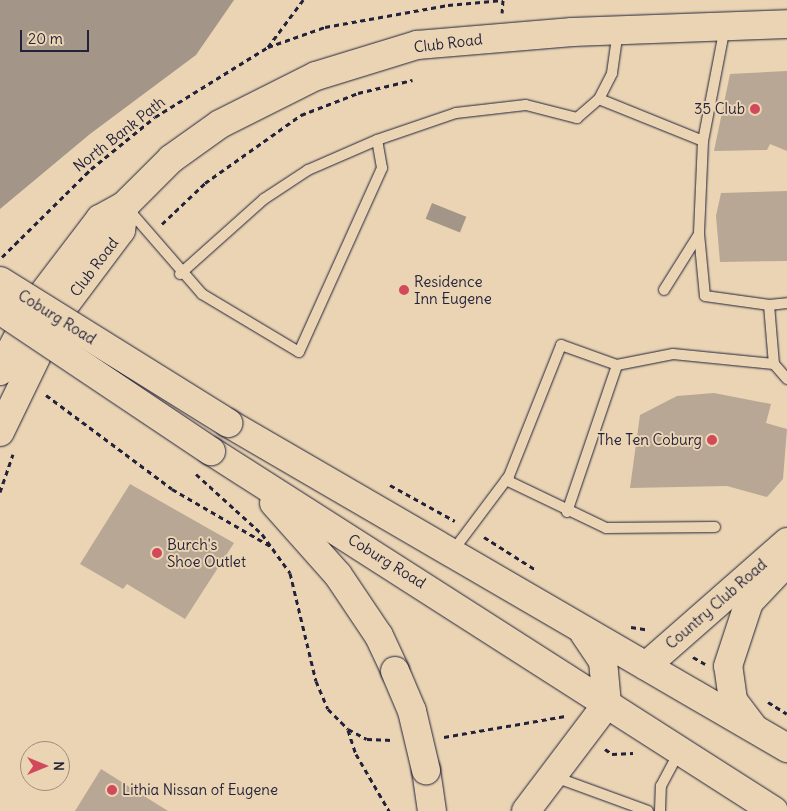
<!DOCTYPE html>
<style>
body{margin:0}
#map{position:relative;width:787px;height:811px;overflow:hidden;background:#ead4b3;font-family:Delius,sans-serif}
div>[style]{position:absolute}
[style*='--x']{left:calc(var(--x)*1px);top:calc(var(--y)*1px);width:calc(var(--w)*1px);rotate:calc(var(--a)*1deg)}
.water>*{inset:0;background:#a39588;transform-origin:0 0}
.building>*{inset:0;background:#b8a795}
.path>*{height:3px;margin-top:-1.5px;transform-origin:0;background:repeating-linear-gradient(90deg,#22223b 0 5px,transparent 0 9px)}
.roads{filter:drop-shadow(0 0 1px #22223b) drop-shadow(0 0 1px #22223b)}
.lane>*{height:10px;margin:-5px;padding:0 5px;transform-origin:5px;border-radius:5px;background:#ead4b3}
.secondary>*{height:28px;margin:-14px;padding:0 14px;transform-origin:14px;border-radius:14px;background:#ead4b3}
.primary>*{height:28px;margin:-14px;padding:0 14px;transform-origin:14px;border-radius:14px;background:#ead4b3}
.bridges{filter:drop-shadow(0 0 1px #22223b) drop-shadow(0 0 1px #22223b)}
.primary-bridge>*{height:28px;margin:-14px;padding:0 14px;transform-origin:14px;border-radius:14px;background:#ead4b3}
.dots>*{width:14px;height:14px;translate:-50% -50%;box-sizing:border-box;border:2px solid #ead4b3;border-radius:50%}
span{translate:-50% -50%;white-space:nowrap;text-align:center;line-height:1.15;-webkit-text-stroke:4px #ead4b3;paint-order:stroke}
.street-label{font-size:15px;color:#22223b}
.poi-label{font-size:15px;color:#22223b}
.right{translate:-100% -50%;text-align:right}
.left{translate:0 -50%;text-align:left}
.north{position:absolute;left:20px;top:741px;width:50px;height:50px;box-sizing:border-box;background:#ead4b3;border:1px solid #9a8d83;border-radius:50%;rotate:90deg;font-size:14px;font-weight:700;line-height:20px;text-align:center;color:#22223b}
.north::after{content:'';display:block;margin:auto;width:18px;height:22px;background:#d1495b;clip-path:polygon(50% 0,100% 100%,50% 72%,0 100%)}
.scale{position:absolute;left:20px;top:30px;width:69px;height:22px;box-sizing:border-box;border:2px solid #22223b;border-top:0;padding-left:6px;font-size:15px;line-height:18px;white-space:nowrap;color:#22223b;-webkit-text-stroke:4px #ead4b3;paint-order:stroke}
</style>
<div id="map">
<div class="water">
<i style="clip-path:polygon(0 0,234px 0,196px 55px,90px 134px,0 209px)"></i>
<i style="left:432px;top:203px;width:37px;height:17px;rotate:22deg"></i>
</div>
<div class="building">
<i style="clip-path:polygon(787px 71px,787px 151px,770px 144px,767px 150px,714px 151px,730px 74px)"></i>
<i style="clip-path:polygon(787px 191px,787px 261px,720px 262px,716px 216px,721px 193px)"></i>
<i style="clip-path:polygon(714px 393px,771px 404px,766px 423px,787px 429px,783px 479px,767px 497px,727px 486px,630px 488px,640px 415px,677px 396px)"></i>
<i style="clip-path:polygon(130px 484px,234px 543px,185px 619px,127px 584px,123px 589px,80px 564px)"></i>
<i style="clip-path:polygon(101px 769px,168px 811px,75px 811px)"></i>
</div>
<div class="path">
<i style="--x:268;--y:47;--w:60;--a:-19.3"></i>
<i style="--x:325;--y:27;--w:125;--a:-10.1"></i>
<i style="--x:448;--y:5;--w:55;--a:-5.2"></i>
<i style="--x:503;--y:0;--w:13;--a:94"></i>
<i style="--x:162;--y:224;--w:59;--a:-43.6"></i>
<i style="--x:205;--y:183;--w:118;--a:-35.3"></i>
<i style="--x:301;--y:115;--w:61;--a:-21.1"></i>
<i style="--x:358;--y:93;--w:56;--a:-13.5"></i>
<i style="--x:2;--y:257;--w:125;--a:-44.7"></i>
<i style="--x:91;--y:169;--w:82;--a:-39.1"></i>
<i style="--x:155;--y:117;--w:133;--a:-31.8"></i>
<i style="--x:268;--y:47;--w:59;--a:-53.3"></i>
<i style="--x:46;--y:395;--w:157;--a:36.7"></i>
<i style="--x:172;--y:489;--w:116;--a:30.1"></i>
<i style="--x:196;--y:474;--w:89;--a:42.3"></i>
<i style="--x:262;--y:534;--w:48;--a:54.3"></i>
<i style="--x:290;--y:573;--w:111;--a:76.5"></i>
<i style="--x:316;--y:681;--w:30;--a:67"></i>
<i style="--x:328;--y:709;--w:28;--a:45"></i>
<i style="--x:348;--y:729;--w:21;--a:28"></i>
<i style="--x:367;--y:739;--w:26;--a:2"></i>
<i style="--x:390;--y:485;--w:74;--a:29"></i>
<i style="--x:0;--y:492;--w:40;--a:-71.1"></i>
<i style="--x:484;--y:537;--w:62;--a:32.4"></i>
<i style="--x:631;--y:627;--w:18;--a:9"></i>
<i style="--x:693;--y:657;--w:14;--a:30"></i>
<i style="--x:768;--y:702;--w:22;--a:32"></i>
<i style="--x:348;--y:730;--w:25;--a:72"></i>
<i style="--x:356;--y:754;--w:66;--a:59.9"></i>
<i style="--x:444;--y:737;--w:123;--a:-9.8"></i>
<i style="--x:605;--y:749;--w:9;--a:36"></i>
<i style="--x:612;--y:754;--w:21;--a:-3"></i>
</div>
<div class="roads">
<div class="lane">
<i style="--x:599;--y:99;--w:112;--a:22"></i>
<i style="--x:703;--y:141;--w:116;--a:-79.1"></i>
<i style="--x:703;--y:141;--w:93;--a:92.5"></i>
<i style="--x:699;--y:234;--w:62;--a:84.5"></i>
<i style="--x:705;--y:296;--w:65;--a:8"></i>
<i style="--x:769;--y:305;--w:59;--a:85.2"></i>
<i style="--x:129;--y:210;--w:111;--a:49"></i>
<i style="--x:202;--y:294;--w:113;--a:30.9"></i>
<i style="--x:299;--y:352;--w:202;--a:-65.7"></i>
<i style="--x:382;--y:168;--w:28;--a:-100"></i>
<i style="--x:377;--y:140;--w:83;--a:-18.9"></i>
<i style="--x:456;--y:113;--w:70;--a:-6.5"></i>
<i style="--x:526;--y:105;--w:53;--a:14.3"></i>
<i style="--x:577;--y:118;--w:29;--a:-41"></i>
<i style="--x:599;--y:99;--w:29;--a:-63"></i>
<i style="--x:612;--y:73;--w:42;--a:-81.9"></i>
<i style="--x:180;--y:274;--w:113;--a:-41.8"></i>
<i style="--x:264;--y:199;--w:53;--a:-33.4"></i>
<i style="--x:308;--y:170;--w:75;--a:-23.5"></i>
<i style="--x:664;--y:290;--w:66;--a:-58"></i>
<i style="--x:769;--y:305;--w:18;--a:-6"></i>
<i style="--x:506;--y:480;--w:111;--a:25.6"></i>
<i style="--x:606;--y:528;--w:109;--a:-0.5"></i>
<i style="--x:567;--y:512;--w:155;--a:-71.2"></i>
<i style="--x:452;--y:552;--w:95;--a:-53.1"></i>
<i style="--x:509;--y:476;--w:141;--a:-68.3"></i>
<i style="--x:561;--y:345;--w:59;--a:19.7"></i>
<i style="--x:617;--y:365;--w:57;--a:-11.1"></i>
<i style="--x:673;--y:354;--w:101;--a:5.7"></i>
<i style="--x:774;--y:364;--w:20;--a:49"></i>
<i style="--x:555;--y:777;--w:99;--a:20.1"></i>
<i style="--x:660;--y:811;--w:25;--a:-88"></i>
<i style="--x:661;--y:786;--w:38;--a:-62"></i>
</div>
<div class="secondary">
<i style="--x:0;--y:371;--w:77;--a:-62.1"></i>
<i style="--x:36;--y:303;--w:106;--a:-52.7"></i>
<i style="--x:100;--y:219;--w:29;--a:-29"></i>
<i style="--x:125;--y:205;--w:65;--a:-45"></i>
<i style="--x:171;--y:159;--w:60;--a:-35.5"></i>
<i style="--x:220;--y:124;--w:107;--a:-26.6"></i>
<i style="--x:316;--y:76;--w:106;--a:-17.1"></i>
<i style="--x:417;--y:45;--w:156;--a:-4.8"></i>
<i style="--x:572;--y:32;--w:215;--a:-2.1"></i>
<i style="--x:0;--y:432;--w:127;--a:-64.2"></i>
<i style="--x:55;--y:318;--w:110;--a:-53.1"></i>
<i style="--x:121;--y:230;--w:25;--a:-81"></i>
<i style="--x:646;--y:666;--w:188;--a:-41.3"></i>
<i style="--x:753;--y:727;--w:34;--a:-127"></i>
<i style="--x:733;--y:700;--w:34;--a:-98"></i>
<i style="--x:728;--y:666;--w:67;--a:-71.8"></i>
<i style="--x:749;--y:602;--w:55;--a:-46.5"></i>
<i style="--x:526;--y:811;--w:134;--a:-52.9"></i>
</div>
<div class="primary">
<i style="--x:228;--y:423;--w:647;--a:30.17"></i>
<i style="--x:211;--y:451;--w:668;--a:32.6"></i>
<i style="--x:274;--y:503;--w:96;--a:48.4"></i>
<i style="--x:338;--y:575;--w:73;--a:56.1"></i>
<i style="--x:379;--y:636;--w:38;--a:65"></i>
<i style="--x:584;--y:633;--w:34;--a:56"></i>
<i style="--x:603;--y:661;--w:43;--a:84.7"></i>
<i style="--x:426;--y:770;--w:41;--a:81.7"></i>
</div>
</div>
<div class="bridges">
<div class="primary-bridge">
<i style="--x:0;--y:281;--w:269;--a:31.9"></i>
<i style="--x:0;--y:310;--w:254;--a:33.8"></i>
<i style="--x:395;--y:671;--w:43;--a:67"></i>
<i style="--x:412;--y:711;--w:61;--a:76.7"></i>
</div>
</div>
<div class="dots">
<i style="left:755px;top:109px;background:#d1495b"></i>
<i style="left:404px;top:290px;background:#d1495b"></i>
<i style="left:712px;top:440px;background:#d1495b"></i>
<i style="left:157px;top:553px;background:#d1495b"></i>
<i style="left:112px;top:790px;background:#d1495b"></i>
</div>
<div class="street-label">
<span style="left:448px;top:43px;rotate:-7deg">Club Road</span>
<span style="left:119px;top:134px;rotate:-38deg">North Bank Path</span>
<span style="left:94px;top:267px;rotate:-53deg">Club Road</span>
<span style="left:57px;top:317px;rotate:32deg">Coburg Road</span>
<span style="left:387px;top:561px;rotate:32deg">Coburg Road</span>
<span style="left:716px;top:604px;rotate:-41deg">Country Club Road</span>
</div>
<div class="poi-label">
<span class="right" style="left:745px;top:109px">35 Club</span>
<span class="left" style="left:414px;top:290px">Residence<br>Inn Eugene</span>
<span class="right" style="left:702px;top:440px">The Ten Coburg</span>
<span class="left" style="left:167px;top:553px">Burch's<br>Shoe Outlet</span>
<span class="left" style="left:122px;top:790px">Lithia Nissan of Eugene</span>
</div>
<div class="north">N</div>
<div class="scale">20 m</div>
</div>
